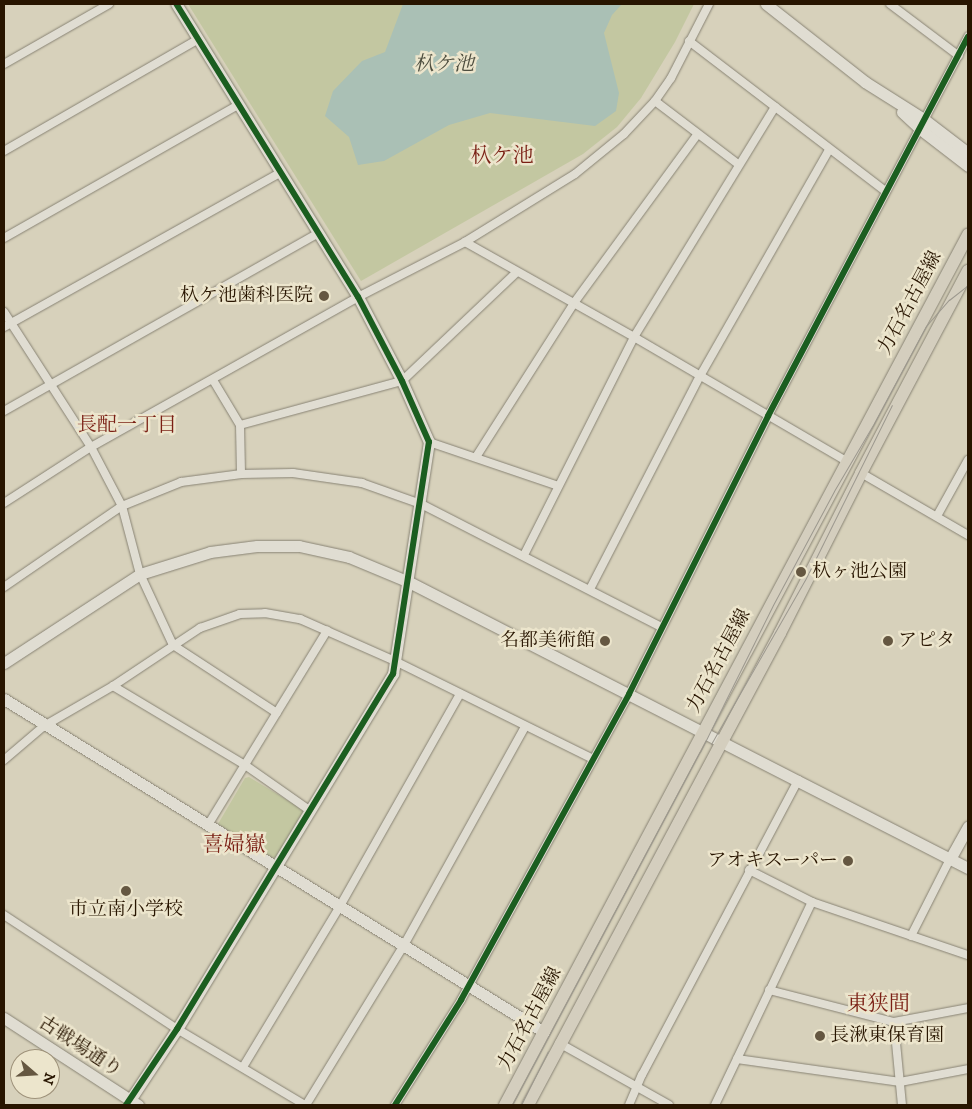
<!DOCTYPE html>
<meta charset="utf-8">
<style>
body{margin:0}
#map{position:relative;width:972px;height:1109px;overflow:hidden;background:#d7d1bb;font-family:"IM FELL DW Pica","Noto Serif JP",serif}
div>[style]{position:absolute}
[style*='--x']{left:calc(var(--x)*1px);top:calc(var(--y)*1px);width:calc(var(--w)*1px);rotate:calc(var(--a)*1deg)}
.green>*{inset:0;background:#c3c7a1}
.water>*{inset:0;background:#aac0b5}
.roads{filter:drop-shadow(0 0 1px #888374) drop-shadow(0 0 1px #888374)}
.street>*{height:8px;margin:-4px;padding:0 4px;transform-origin:4px;border-radius:4px;background:#e0ddd2}
.secondary>*{height:11px;margin:-5.5px;padding:0 5.5px;transform-origin:5.5px;border-radius:5.5px;background:#e0ddd2}
.primary>*{height:12px;margin:-6px;padding:0 6px;transform-origin:6px;border-radius:6px;background:#d4cebe}
.tram>*{height:1px;margin:-0.5px;padding:0 0.5px;transform-origin:0.5px;border-radius:0.5px;background:#9c988e}
.cycleway>*{height:6px;margin:-3px;padding:0 3px;transform-origin:3px;border-radius:3px;background:#1b5e20}
.dots>*{width:14px;height:14px;translate:-50% -50%;box-sizing:border-box;border:2px solid #ece5cc;border-radius:50%}
span{translate:-50% -50%;white-space:nowrap;text-align:center;line-height:1.15;-webkit-text-stroke:5px #ece5cc;paint-order:stroke}
.poi-label{font-size:19px;color:#281500}
.right{translate:-100% -50%;text-align:right}
.left{translate:0 -50%;text-align:left}
.street-label{font-size:19px;color:#281500}
.water-label{font-size:20px;color:#4e4e3f;font-style:italic}
.neighbourhood-label{font-size:20px;color:#7a1f14}
.quarter-label{font-size:21px;color:#7a1f14}
.frame{position:absolute;inset:0;border:5px solid #281500;pointer-events:none}
.north{position:absolute;left:10px;top:1049px;width:50px;height:50px;box-sizing:border-box;background:#ece5cc;border:1px solid #9e927a;border-radius:50%;rotate:109deg;font-size:14px;font-weight:700;line-height:20px;text-align:center;color:#281500}
.north::after{content:'';display:block;margin:auto;width:18px;height:22px;background:#655741;clip-path:polygon(50% 0,100% 100%,50% 72%,0 100%)}
</style>
<div id="map">
<div class="green">
<i style="clip-path:polygon(188px 4px,694px 4px,675px 42px,641px 98px,617px 127px,583px 154px,361px 281px)"></i>
<i style="clip-path:polygon(249px 777px,302px 809px,303px 812px,277px 857px,271px 858px,218px 824px,245px 778px)"></i>
</div>
<div class="water">
<i style="clip-path:polygon(403px 4px,622px 4px,612px 15px,604px 33px,619px 93px,616px 111px,595px 126px,490px 113px,449px 125px,384px 161px,358px 165px,349px 137px,325px 116px,333px 91px,362px 61px,385px 52px)"></i>
</div>
<div class="roads">
<div class="street">
<i style="--x:890;--y:4;--w:86;--a:37"></i>
<i style="--x:689;--y:41;--w:247;--a:37.4"></i>
<i style="--x:4;--y:64;--w:121;--a:-29.7"></i>
<i style="--x:655;--y:101;--w:104;--a:37.2"></i>
<i style="--x:4;--y:151;--w:225;--a:-29.9"></i>
<i style="--x:4;--y:238;--w:271;--a:-29.6"></i>
<i style="--x:465;--y:242;--w:194;--a:29.3"></i>
<i style="--x:634;--y:337;--w:246;--a:30.3"></i>
<i style="--x:4;--y:312;--w:161;--a:57.2"></i>
<i style="--x:91;--y:447;--w:67;--a:62.3"></i>
<i style="--x:122;--y:506;--w:70;--a:75.2"></i>
<i style="--x:140;--y:574;--w:78;--a:65.1"></i>
<i style="--x:173;--y:645;--w:124;--a:33.2"></i>
<i style="--x:4;--y:327;--w:317;--a:-29.2"></i>
<i style="--x:213;--y:380;--w:52;--a:59"></i>
<i style="--x:240;--y:425;--w:49;--a:88.8"></i>
<i style="--x:4;--y:411;--w:361;--a:-29.5"></i>
<i style="--x:240;--y:425;--w:168;--a:-15.2"></i>
<i style="--x:402;--y:381;--w:158;--a:-43.5"></i>
<i style="--x:429;--y:442;--w:136;--a:18.8"></i>
<i style="--x:476;--y:457;--w:183;--a:-57.5"></i>
<i style="--x:574;--y:303;--w:208;--a:-53.8"></i>
<i style="--x:861;--y:473;--w:124;--a:30.1"></i>
<i style="--x:4;--y:503;--w:103;--a:-32.8"></i>
<i style="--x:91;--y:447;--w:306;--a:-29.3"></i>
<i style="--x:358;--y:297;--w:120;--a:-27.2"></i>
<i style="--x:465;--y:242;--w:129;--a:-31.7"></i>
<i style="--x:575;--y:174;--w:63;--a:-39.2"></i>
<i style="--x:624;--y:134;--w:45;--a:-46.8"></i>
<i style="--x:655;--y:101;--w:28;--a:-55"></i>
<i style="--x:671;--y:78;--w:83;--a:-62.8"></i>
<i style="--x:937;--y:516;--w:64;--a:-61"></i>
<i style="--x:524;--y:555;--w:244;--a:-63.2"></i>
<i style="--x:634;--y:337;--w:270;--a:-58.5"></i>
<i style="--x:4;--y:587;--w:143;--a:-34.5"></i>
<i style="--x:122;--y:506;--w:64;--a:-22.1"></i>
<i style="--x:181;--y:482;--w:61;--a:-7.6"></i>
<i style="--x:241;--y:474;--w:52;--a:-1.1"></i>
<i style="--x:293;--y:473;--w:70;--a:8.2"></i>
<i style="--x:362;--y:483;--w:63;--a:19.6"></i>
<i style="--x:421;--y:504;--w:270;--a:27.1"></i>
<i style="--x:590;--y:589;--w:240;--a:-62.7"></i>
<i style="--x:700;--y:376;--w:260;--a:-60.3"></i>
<i style="--x:113;--y:686;--w:154;--a:30.9"></i>
<i style="--x:245;--y:765;--w:78;--a:35.1"></i>
<i style="--x:4;--y:760;--w:52;--a:-40.4"></i>
<i style="--x:44;--y:726;--w:80;--a:-30.1"></i>
<i style="--x:113;--y:686;--w:105;--a:-33.7"></i>
<i style="--x:200;--y:628;--w:42;--a:-19.3"></i>
<i style="--x:240;--y:614;--w:25;--a:-2"></i>
<i style="--x:265;--y:613;--w:36;--a:10"></i>
<i style="--x:300;--y:619;--w:106;--a:23.9"></i>
<i style="--x:397;--y:662;--w:219;--a:26.3"></i>
<i style="--x:208;--y:825;--w:228;--a:-58.5"></i>
<i style="--x:749;--y:870;--w:71;--a:26.9"></i>
<i style="--x:812;--y:902;--w:165;--a:18.8"></i>
<i style="--x:4;--y:915;--w:207;--a:33.4"></i>
<i style="--x:177;--y:1029;--w:149;--a:30.7"></i>
<i style="--x:911;--y:936;--w:86;--a:-63.1"></i>
<i style="--x:769;--y:990;--w:129;--a:14.4"></i>
<i style="--x:894;--y:1022;--w:75;--a:-10.7"></i>
<i style="--x:894;--y:1022;--w:83;--a:84.5"></i>
<i style="--x:559;--y:1043;--w:126;--a:29.4"></i>
<i style="--x:737;--y:1059;--w:165;--a:8"></i>
<i style="--x:900;--y:1082;--w:69;--a:-10.8"></i>
<i style="--x:243;--y:1067;--w:188;--a:-58.9"></i>
<i style="--x:340;--y:906;--w:244;--a:-60.5"></i>
<i style="--x:306;--y:1105;--w:188;--a:-58.5"></i>
<i style="--x:404;--y:945;--w:249;--a:-61"></i>
<i style="--x:395;--y:1105;--w:124;--a:-57.8"></i>
<i style="--x:461;--y:1000;--w:349;--a:-61.2"></i>
<i style="--x:629;--y:694;--w:311;--a:-63.4"></i>
<i style="--x:768;--y:416;--w:429;--a:-62.2"></i>
<i style="--x:629;--y:1105;--w:33;--a:-67"></i>
<i style="--x:642;--y:1075;--w:334;--a:-62.1"></i>
<i style="--x:715;--y:1105;--w:225;--a:-64.5"></i>
</div>
<div class="secondary">
<i style="--x:766;--y:4;--w:126;--a:38.2"></i>
<i style="--x:865;--y:82;--w:71;--a:32.3"></i>
<i style="--x:925;--y:120;--w:54;--a:37.5"></i>
<i style="--x:902;--y:112;--w:25;--a:43"></i>
<i style="--x:920;--y:129;--w:61;--a:37.6"></i>
<i style="--x:4;--y:663;--w:163;--a:-33.2"></i>
<i style="--x:140;--y:574;--w:73;--a:-17.4"></i>
<i style="--x:210;--y:552;--w:47;--a:-7.3"></i>
<i style="--x:257;--y:546;--w:42;--a:0"></i>
<i style="--x:299;--y:546;--w:51;--a:12.4"></i>
<i style="--x:349;--y:557;--w:65;--a:22.6"></i>
<i style="--x:409;--y:582;--w:628;--a:27.1"></i>
<i style="--x:4;--y:699;--w:634;--a:31.66"></i>
<i style="--x:950;--y:859;--w:37;--a:-61"></i>
<i style="--x:4;--y:1018;--w:160;--a:33"></i>
<i style="--x:130;--y:1100;--w:85;--a:-56.5"></i>
<i style="--x:177;--y:1029;--w:416;--a:-58.7"></i>
<i style="--x:393;--y:674;--w:235;--a:-81.2"></i>
<i style="--x:429;--y:442;--w:67;--a:-113.9"></i>
<i style="--x:402;--y:381;--w:95;--a:-117.6"></i>
<i style="--x:358;--y:297;--w:345;--a:-121.8"></i>
</div>
<div class="primary">
<i style="--x:505;--y:1105;--w:986;--a:-61.98"></i>
<i style="--x:528;--y:1105;--w:535;--a:-61.9"></i>
<i style="--x:780;--y:633;--w:179;--a:-63.1"></i>
<i style="--x:861;--y:473;--w:229;--a:-62.1"></i>
</div>
</div>
<div class="tram">
<i style="--x:711;--y:744;--w:191;--a:-60.2"></i>
<i style="--x:806;--y:578;--w:193;--a:-63.6"></i>
<i style="--x:512;--y:1105;--w:400;--a:-62"></i>
<i style="--x:700;--y:752;--w:164;--a:-63.6"></i>
<i style="--x:773;--y:605;--w:129;--a:-61.8"></i>
<i style="--x:834;--y:491;--w:79;--a:-59.5"></i>
<i style="--x:874;--y:423;--w:110;--a:-61.8"></i>
<i style="--x:926;--y:326;--w:35;--a:-49"></i>
<i style="--x:949;--y:300;--w:24;--a:-38"></i>
<i style="--x:521;--y:1105;--w:60;--a:-63.4"></i>
</div>
<div class="cycleway">
<i style="--x:126;--y:1105;--w:92;--a:-56.1"></i>
<i style="--x:177;--y:1029;--w:416;--a:-58.7"></i>
<i style="--x:393;--y:674;--w:235;--a:-81.2"></i>
<i style="--x:429;--y:442;--w:67;--a:-113.9"></i>
<i style="--x:402;--y:381;--w:95;--a:-117.6"></i>
<i style="--x:358;--y:297;--w:345;--a:-121.8"></i>
<i style="--x:395;--y:1105;--w:124;--a:-57.8"></i>
<i style="--x:461;--y:1000;--w:349;--a:-61.2"></i>
<i style="--x:629;--y:694;--w:311;--a:-63.4"></i>
<i style="--x:768;--y:416;--w:429;--a:-62.2"></i>
</div>
<div class="dots">
<i style="left:324px;top:296px;background:#655741"></i>
<i style="left:801px;top:572px;background:#655741"></i>
<i style="left:605px;top:641px;background:#655741"></i>
<i style="left:888px;top:641px;background:#655741"></i>
<i style="left:848px;top:861px;background:#655741"></i>
<i style="left:126px;top:891px;background:#655741"></i>
<i style="left:820px;top:1036px;background:#655741"></i>
</div>
<div class="poi-label">
<span class="right" style="left:313px;top:296px">杁ケ池歯科医院</span>
<span class="left" style="left:812px;top:572px">杁ヶ池公園</span>
<span class="right" style="left:595px;top:641px">名都美術館</span>
<span class="left" style="left:898px;top:641px">アピタ</span>
<span class="right" style="left:838px;top:861px">アオキスーパー</span>
<span style="left:126px;top:910px">市立南小学校</span>
<span class="left" style="left:830px;top:1036px">長湫東保育園</span>
</div>
<div class="street-label">
<span style="left:910px;top:303px;rotate:-62deg">力石名古屋線</span>
<span style="left:719px;top:661px;rotate:-62deg">力石名古屋線</span>
<span style="left:530px;top:1019px;rotate:-62deg">力石名古屋線</span>
<span style="left:80px;top:1047px;rotate:33deg">古戦場通り</span>
</div>
<div class="water-label">
<span style="left:444px;top:64px">杁ケ池</span>
</div>
<div class="neighbourhood-label">
<span style="left:127px;top:425px">長配一丁目</span>
</div>
<div class="quarter-label">
<span style="left:502px;top:156px">杁ケ池</span>
<span style="left:234px;top:845px">喜婦嶽</span>
<span style="left:878px;top:1004px">東狭間</span>
</div>
<div class="frame"></div>
<div class="north">N</div>
</div>
